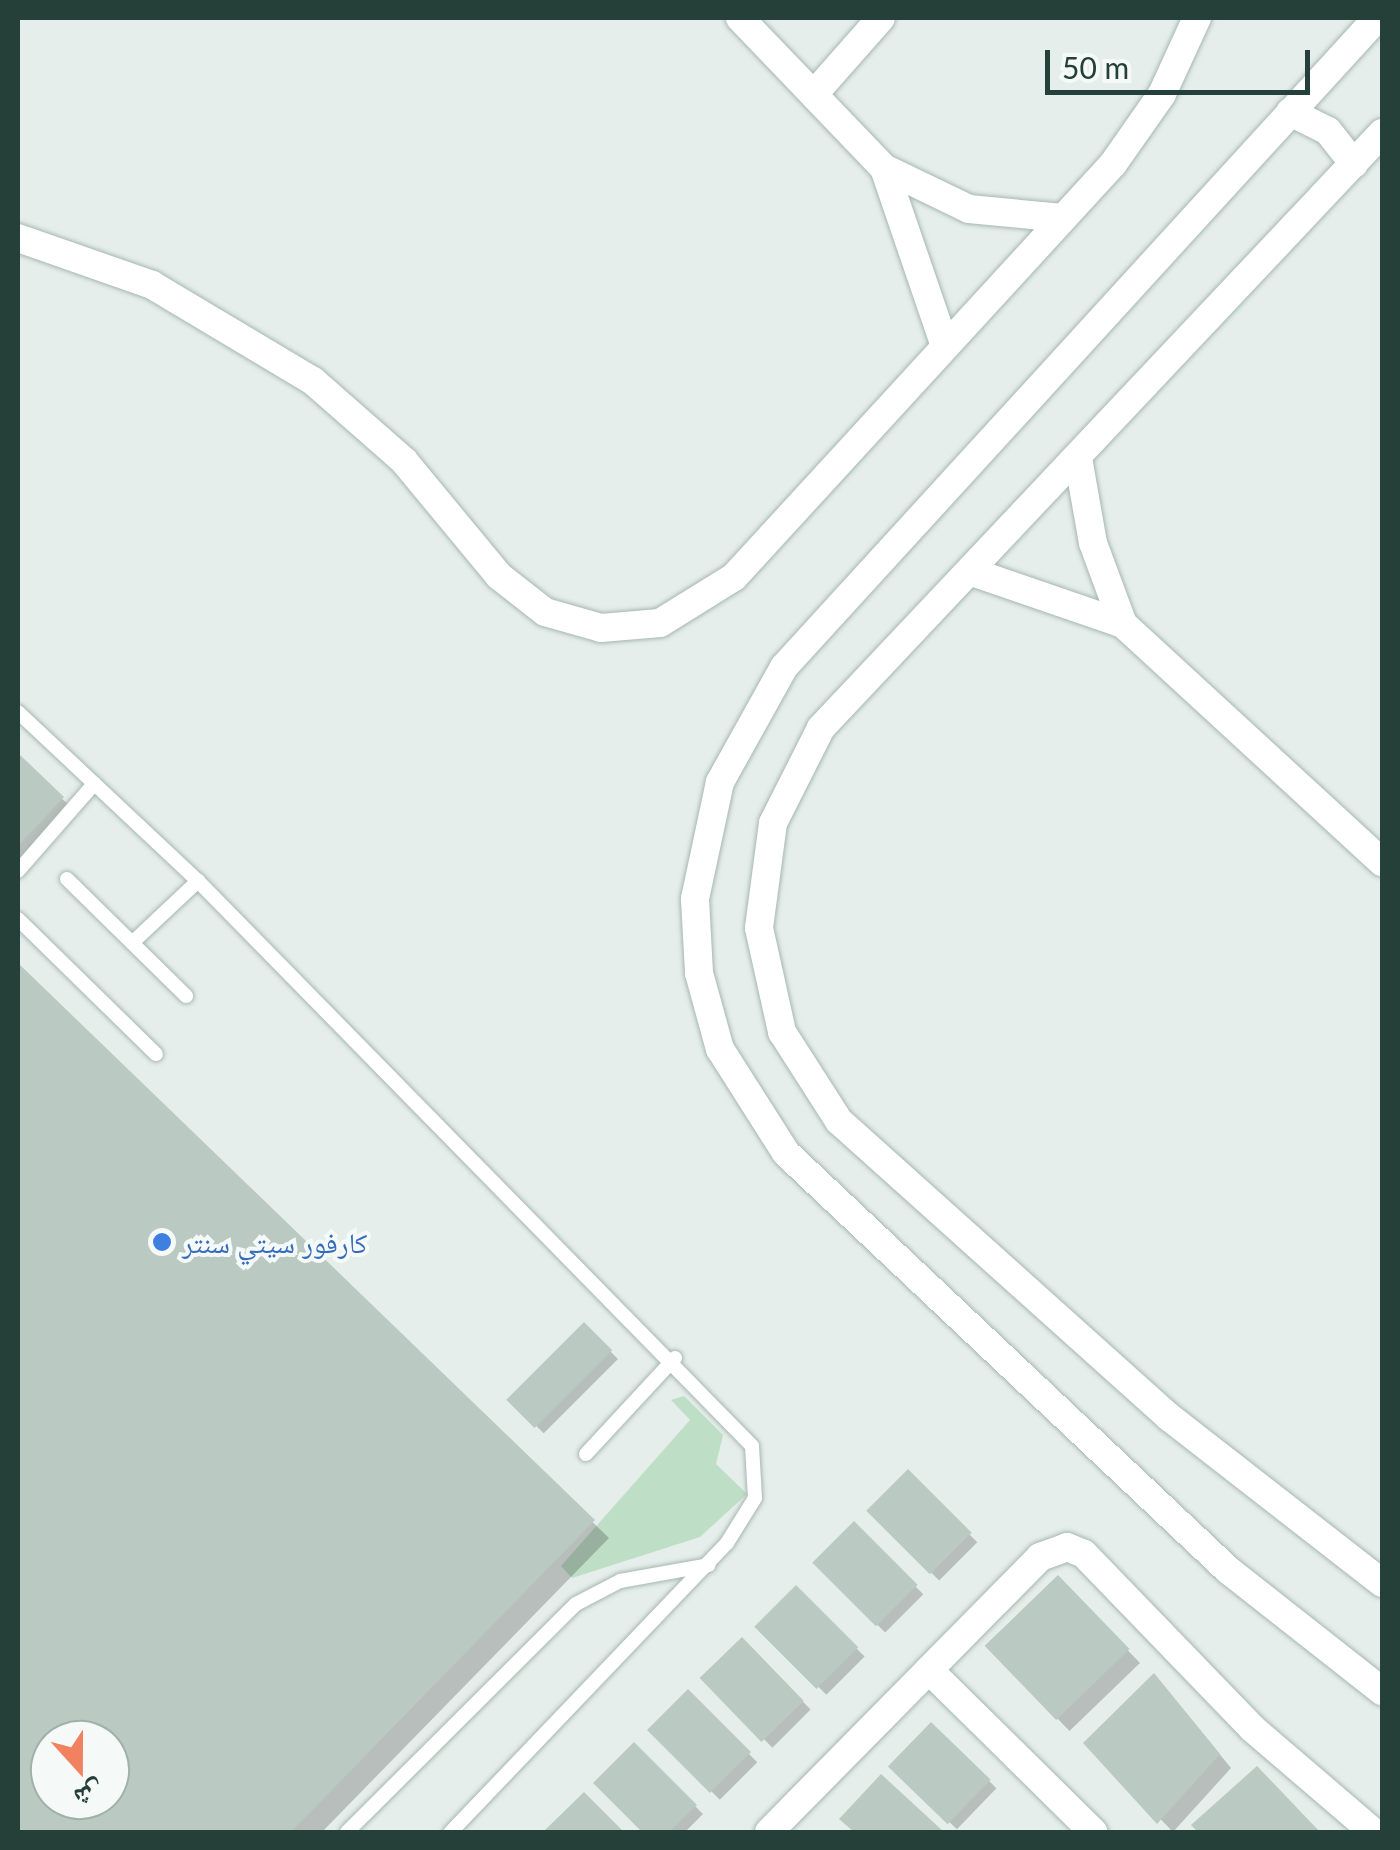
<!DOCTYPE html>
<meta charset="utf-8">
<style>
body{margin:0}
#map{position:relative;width:1400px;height:1850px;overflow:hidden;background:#e5eeea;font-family:Lato,"Noto Naskh Arabic",sans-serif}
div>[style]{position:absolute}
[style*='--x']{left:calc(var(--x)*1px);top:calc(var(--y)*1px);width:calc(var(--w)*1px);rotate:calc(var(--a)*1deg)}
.green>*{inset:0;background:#bedec6}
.shadow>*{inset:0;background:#0003;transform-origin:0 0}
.building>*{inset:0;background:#bac9c2;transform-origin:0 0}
.roads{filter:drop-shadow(0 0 2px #a7b6b1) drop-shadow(0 0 2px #a7b6b1)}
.lane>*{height:14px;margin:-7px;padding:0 7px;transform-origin:7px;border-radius:7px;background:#fff}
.street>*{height:28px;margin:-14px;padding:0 14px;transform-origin:14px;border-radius:14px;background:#fff}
.dots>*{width:28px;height:28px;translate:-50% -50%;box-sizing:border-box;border:5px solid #f5faf8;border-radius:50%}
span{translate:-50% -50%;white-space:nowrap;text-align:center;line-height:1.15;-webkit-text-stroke:8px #f5faf8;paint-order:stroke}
.shop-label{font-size:28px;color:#366cbe}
.left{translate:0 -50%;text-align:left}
.frame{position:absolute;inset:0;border:20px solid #244038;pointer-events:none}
.north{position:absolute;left:30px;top:1720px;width:100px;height:100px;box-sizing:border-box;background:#f5faf8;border:2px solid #a1b0ab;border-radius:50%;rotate:159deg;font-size:28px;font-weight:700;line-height:40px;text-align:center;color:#244038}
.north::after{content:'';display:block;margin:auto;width:35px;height:45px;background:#f08260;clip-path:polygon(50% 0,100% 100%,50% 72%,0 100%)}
.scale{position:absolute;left:1045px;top:50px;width:265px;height:45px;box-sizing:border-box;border:5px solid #244038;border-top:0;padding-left:12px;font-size:30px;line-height:35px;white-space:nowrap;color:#244038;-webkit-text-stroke:8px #f5faf8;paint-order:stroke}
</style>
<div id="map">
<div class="green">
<i style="clip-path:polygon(684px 1396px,723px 1435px,716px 1464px,747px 1494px,700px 1537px,572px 1578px,561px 1566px,690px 1420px,671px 1400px)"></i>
</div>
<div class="shadow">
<i style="clip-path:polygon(18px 757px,74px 810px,18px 871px)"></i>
<i style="clip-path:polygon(evenodd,18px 967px,609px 1538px,322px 1832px,18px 1832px,18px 967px,50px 1740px,110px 1740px,110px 1800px,50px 1800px,50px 1740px)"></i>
<i style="left:584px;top:1325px;width:48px;height:105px;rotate:45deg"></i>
<i style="left:908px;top:1473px;width:98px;height:54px;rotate:45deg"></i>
<i style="left:854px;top:1525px;width:98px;height:54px;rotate:45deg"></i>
<i style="left:1058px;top:1578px;width:118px;height:98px;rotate:46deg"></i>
<i style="left:796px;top:1588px;width:97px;height:54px;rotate:45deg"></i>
<i style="left:742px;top:1641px;width:97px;height:54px;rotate:45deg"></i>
<i style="clip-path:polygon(1166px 1689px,1231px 1768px,1173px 1832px,1087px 1743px)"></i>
<i style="left:688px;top:1693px;width:98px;height:53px;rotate:45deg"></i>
<i style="left:931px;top:1725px;width:91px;height:57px;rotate:44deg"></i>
<i style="clip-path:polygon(634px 1746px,703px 1814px,685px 1832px,645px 1832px,596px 1783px)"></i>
<i style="clip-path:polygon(1257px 1769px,1318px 1832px,1195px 1825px)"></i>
</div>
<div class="building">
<i style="clip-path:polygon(18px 753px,64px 797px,18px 846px)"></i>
<i style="clip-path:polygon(evenodd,18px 963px,595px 1520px,291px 1832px,18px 1832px,18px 963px,50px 1740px,110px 1740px,110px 1800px,50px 1800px,50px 1740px)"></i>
<i style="left:584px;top:1322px;width:40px;height:110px;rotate:45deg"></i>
<i style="left:908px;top:1469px;width:90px;height:59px;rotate:45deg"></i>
<i style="left:854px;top:1521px;width:90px;height:59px;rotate:45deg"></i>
<i style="left:1058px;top:1575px;width:103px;height:102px;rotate:46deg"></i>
<i style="left:796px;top:1585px;width:88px;height:59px;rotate:45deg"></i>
<i style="left:742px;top:1637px;width:89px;height:59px;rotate:46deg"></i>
<i style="clip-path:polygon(1154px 1673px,1220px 1754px,1157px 1824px,1083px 1743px)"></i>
<i style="left:688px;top:1689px;width:89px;height:58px;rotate:45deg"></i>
<i style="left:931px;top:1722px;width:83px;height:62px;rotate:44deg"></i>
<i style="clip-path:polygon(634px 1742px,697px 1805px,669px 1832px,642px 1832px,593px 1783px)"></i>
<i style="clip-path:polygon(1257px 1766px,1320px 1832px,1198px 1832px,1191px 1825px)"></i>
<i style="clip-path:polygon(881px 1774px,944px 1832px,854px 1832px,839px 1819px)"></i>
<i style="clip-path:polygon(584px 1792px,624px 1832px,543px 1832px)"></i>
</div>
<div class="roads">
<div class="lane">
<i style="--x:18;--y:712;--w:247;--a:43.2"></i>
<i style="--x:198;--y:881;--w:791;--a:45.56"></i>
<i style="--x:752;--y:1446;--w:52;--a:86.7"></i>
<i style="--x:755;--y:1498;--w:53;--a:121.9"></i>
<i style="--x:727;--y:1543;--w:400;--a:133.7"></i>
<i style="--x:18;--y:871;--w:116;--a:-48.9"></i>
<i style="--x:67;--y:879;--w:167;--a:44.5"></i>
<i style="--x:18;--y:919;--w:193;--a:44.4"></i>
<i style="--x:132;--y:943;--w:91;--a:-43.2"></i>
<i style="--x:586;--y:1454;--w:131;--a:-47.2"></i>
<i style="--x:347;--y:1832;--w:323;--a:-44.9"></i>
<i style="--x:576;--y:1604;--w:50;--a:-27.6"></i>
<i style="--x:620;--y:1581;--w:90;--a:-10.2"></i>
</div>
<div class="street">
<i style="--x:740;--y:18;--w:208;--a:46.2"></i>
<i style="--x:884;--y:168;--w:94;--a:25.8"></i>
<i style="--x:969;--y:209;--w:94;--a:5.5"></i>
<i style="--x:1377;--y:18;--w:879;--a:132.42"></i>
<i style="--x:784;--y:667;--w:132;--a:119.1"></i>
<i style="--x:720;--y:782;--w:120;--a:102.1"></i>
<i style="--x:695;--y:899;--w:74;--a:86.9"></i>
<i style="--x:699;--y:973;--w:79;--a:74.6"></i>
<i style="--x:720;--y:1049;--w:123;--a:57.6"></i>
<i style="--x:786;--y:1153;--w:608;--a:43.33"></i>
<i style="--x:1228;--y:1570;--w:196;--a:38.2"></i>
<i style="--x:814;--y:94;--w:101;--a:-48.6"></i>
<i style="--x:1290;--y:112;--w:42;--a:26.6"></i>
<i style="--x:1328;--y:131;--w:42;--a:51.8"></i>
<i style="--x:1382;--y:133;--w:818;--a:133.32"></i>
<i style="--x:821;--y:728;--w:106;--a:116.8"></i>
<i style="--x:773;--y:823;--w:106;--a:97.6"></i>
<i style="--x:759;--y:928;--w:107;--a:77.5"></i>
<i style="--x:782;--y:1032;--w:106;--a:57.4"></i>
<i style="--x:839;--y:1121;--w:443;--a:41.9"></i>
<i style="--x:1169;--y:1417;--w:270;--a:37.9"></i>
<i style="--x:884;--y:168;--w:188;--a:71.1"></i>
<i style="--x:18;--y:238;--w:142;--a:19.3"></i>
<i style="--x:152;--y:285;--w:187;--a:30.8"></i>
<i style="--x:313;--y:381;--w:121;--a:41.3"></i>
<i style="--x:404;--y:461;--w:149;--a:50.4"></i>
<i style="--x:499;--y:576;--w:58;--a:38"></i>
<i style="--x:545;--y:612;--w:58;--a:15.9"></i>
<i style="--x:601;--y:628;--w:59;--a:-4.8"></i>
<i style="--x:660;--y:623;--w:87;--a:-31.9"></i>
<i style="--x:734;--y:577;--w:561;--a:-47.46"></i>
<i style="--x:1113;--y:164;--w:85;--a:-55"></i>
<i style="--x:1162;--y:94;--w:84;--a:-65.3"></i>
<i style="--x:1078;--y:458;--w:86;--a:80"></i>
<i style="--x:1093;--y:543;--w:86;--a:69.7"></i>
<i style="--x:972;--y:572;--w:160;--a:19"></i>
<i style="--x:1123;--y:624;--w:352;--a:42.6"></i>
<i style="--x:929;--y:1670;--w:231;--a:44.6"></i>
<i style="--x:769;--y:1832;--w:386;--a:-45.4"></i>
<i style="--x:1040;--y:1557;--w:29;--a:-20"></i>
<i style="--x:1067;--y:1547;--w:18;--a:22"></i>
<i style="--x:1084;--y:1554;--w:243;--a:46"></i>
<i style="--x:1253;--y:1729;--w:158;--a:40.6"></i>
</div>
</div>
<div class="dots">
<i style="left:162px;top:1242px;background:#3f7fe0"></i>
</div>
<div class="shop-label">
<span class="left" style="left:182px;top:1242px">كارفور سيتي سنتر</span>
</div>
<div class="frame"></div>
<div class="north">ش</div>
<div class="scale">50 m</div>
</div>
